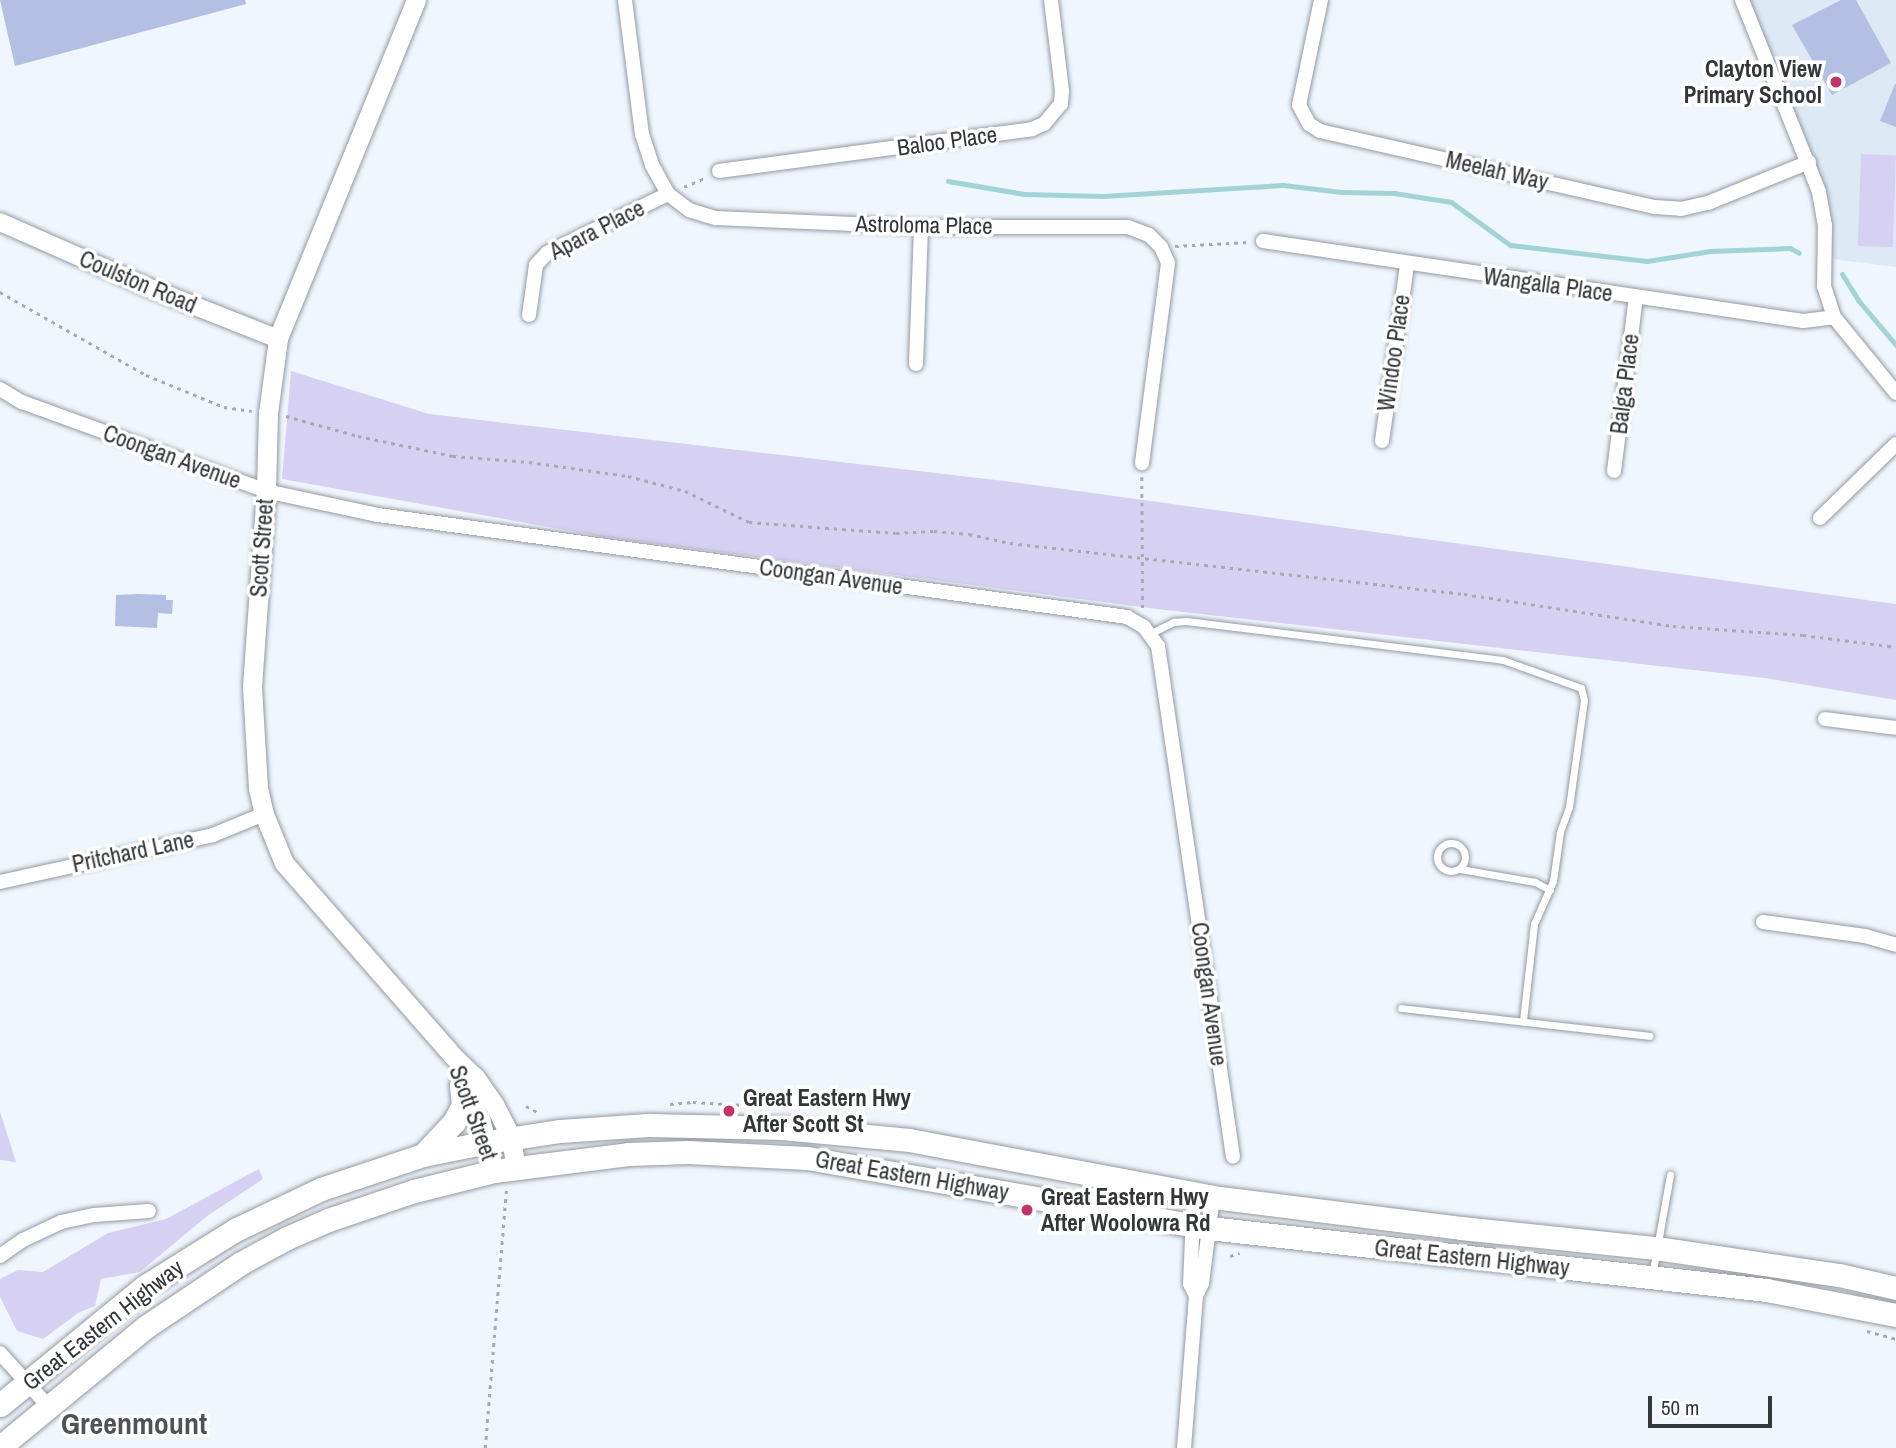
<!DOCTYPE html>
<style>
body{margin:0}
#map{position:relative;width:1896px;height:1448px;overflow:hidden;background:#eff6fd;font-family:"Archivo Narrow",sans-serif}
div>[style]{position:absolute}
[style*='--x']{left:calc(var(--x)*1px);top:calc(var(--y)*1px);width:calc(var(--w)*1px);rotate:calc(var(--a)*1deg)}
.built>*{inset:0;background:#dde9f5}
.green>*{inset:0;background:#d6d1f3;transform-origin:0 0}
.stream>*{height:5px;margin:-2.5px;padding:0 2.5px;transform-origin:2.5px;border-radius:2.5px;background:#a2d4d6}
.building>*{inset:0;background:#b3c0e3}
.path>*{height:2.5px;margin-top:-1.25px;transform-origin:0;background:repeating-linear-gradient(90deg,#a6abb1 0 3.5px,transparent 0 8.5px)}
.roads{filter:drop-shadow(0 0 2px #949aa1) drop-shadow(0 0 2px #949aa1)}
.service>*{height:7px;margin:-3.5px;padding:0 3.5px;transform-origin:3.5px;border-radius:3.5px;background:#fff}
.service>.ring{margin:-3.5px;padding:0;box-sizing:content-box;background:none;border:7px solid #fff;border-radius:50%}
.minor>*{height:14px;margin:-7px;padding:0 7px;transform-origin:7px;border-radius:7px;background:#fff}
.tertiary>*{height:18px;margin:-9px;padding:0 9px;transform-origin:9px;border-radius:9px;background:#fff}
.secondary>*{height:19px;margin:-9.5px;padding:0 9.5px;transform-origin:9.5px;border-radius:9.5px;background:#fff}
.trunk>*{height:23px;margin:-11.5px;padding:0 11.5px;transform-origin:11.5px;border-radius:11.5px;background:#fff}
.dots>*{width:19px;height:19px;translate:-50% -50%;box-sizing:border-box;border:4px solid #fff;border-radius:50%}
span{translate:-50% -50%;white-space:nowrap;text-align:center;line-height:1.15;-webkit-text-stroke:7px #fff;paint-order:stroke}
.poi-label{font-size:23px;color:#34373a;font-weight:700}
.right{translate:-100% -50%;text-align:right}
.left{translate:0 -50%;text-align:left}
.street-label{font-size:23px;color:#34373a}
.district-label{font-size:30px;color:#4d5358;font-weight:700}
.scale{position:absolute;left:1648px;top:1396px;width:124px;height:32px;box-sizing:border-box;border:4px solid #34373a;border-top:0;padding-left:9px;font-size:21px;line-height:24px;white-space:nowrap;color:#34373a;-webkit-text-stroke:5px #fff;paint-order:stroke}
</style>
<div id="map">
<div class="built">
<i style="clip-path:polygon(1746px 0,1896px 0,1896px 267px,1824px 258px,1825px 225px)"></i>
</div>
<div class="green">
<i style="left:1861px;top:154px;width:35px;height:92px;rotate:2deg"></i>
<i style="clip-path:polygon(291px 371px,429px 414px,1013px 482px,1896px 604px,1896px 700px,1765px 678px,1157px 609px,604px 537px,282px 479px)"></i>
<i style="clip-path:polygon(0 1112px,16px 1162px,0 1160px)"></i>
<i style="clip-path:polygon(259px 1169px,263px 1179px,207px 1216px,140px 1272px,101px 1279px,95px 1306px,78px 1313px,43px 1339px,17px 1331px,0 1297px,0 1279px,18px 1270px,43px 1272px,108px 1233px,166px 1219px)"></i>
</div>
<div class="stream">
<i style="--x:948;--y:181;--w:77;--a:9.7"></i>
<i style="--x:1024;--y:194;--w:79;--a:1.5"></i>
<i style="--x:1103;--y:196;--w:180;--a:-3.5"></i>
<i style="--x:1283;--y:185;--w:59;--a:6.8"></i>
<i style="--x:1342;--y:192;--w:52;--a:1.1"></i>
<i style="--x:1394;--y:193;--w:58;--a:9"></i>
<i style="--x:1451;--y:202;--w:73;--a:36.1"></i>
<i style="--x:1510;--y:245;--w:138;--a:6.7"></i>
<i style="--x:1647;--y:261;--w:64;--a:-9"></i>
<i style="--x:1710;--y:251;--w:80;--a:-2.1"></i>
<i style="--x:1790;--y:248;--w:10;--a:29"></i>
<i style="--x:1842;--y:274;--w:31;--a:58"></i>
<i style="--x:1858;--y:300;--w:59;--a:49.8"></i>
</div>
<div class="building">
<i style="clip-path:polygon(0 0,245px 0,246px 4px,15px 66px)"></i>
<i style="clip-path:polygon(1841px 0,1856px 0,1891px 63px,1832px 95px,1792px 25px)"></i>
<i style="clip-path:polygon(1895px 84px,1896px 84px,1896px 127px,1880px 121px)"></i>
<i style="clip-path:polygon(138px 594px,166px 595px,166px 600px,173px 600px,172px 614px,158px 613px,157px 628px,115px 626px,116px 595px)"></i>
</div>
<div class="path">
<i style="--x:684;--y:187;--w:25;--a:-23"></i>
<i style="--x:1175;--y:246;--w:74;--a:-3.1"></i>
<i style="--x:0;--y:292;--w:168;--a:29.6"></i>
<i style="--x:146;--y:375;--w:84;--a:22.3"></i>
<i style="--x:224;--y:407;--w:28;--a:8"></i>
<i style="--x:286;--y:416;--w:75;--a:15.5"></i>
<i style="--x:358;--y:436;--w:97;--a:11.9"></i>
<i style="--x:453;--y:456;--w:76;--a:4.5"></i>
<i style="--x:529;--y:462;--w:100;--a:8"></i>
<i style="--x:628;--y:476;--w:59;--a:14.7"></i>
<i style="--x:685;--y:491;--w:71;--a:25.8"></i>
<i style="--x:749;--y:522;--w:147;--a:4.3"></i>
<i style="--x:896;--y:533;--w:38;--a:-3"></i>
<i style="--x:934;--y:531;--w:35;--a:5"></i>
<i style="--x:969;--y:534;--w:42;--a:12.4"></i>
<i style="--x:1010;--y:543;--w:457;--a:6.4"></i>
<i style="--x:1464;--y:594;--w:211;--a:8.7"></i>
<i style="--x:1673;--y:626;--w:130;--a:4"></i>
<i style="--x:1803;--y:635;--w:94;--a:7.4"></i>
<i style="--x:1142;--y:477;--w:133;--a:89.6"></i>
<i style="--x:670;--y:1104;--w:23;--a:-5"></i>
<i style="--x:693;--y:1102;--w:68;--a:3.4"></i>
<i style="--x:526;--y:1106;--w:15;--a:28"></i>
<i style="--x:1230;--y:1256;--w:10;--a:-17"></i>
<i style="--x:1867;--y:1331;--w:30;--a:15"></i>
<i style="--x:485;--y:1448;--w:259;--a:-85.3"></i>
</div>
<div class="roads">
<div class="service">
<i style="--x:1149;--y:634;--w:28;--a:-26"></i>
<i style="--x:1174;--y:622;--w:12;--a:-5"></i>
<i style="--x:1186;--y:621;--w:319;--a:7"></i>
<i style="--x:1503;--y:660;--w:83;--a:19.7"></i>
<i style="--x:1581;--y:688;--w:12;--a:76"></i>
<i style="--x:1584;--y:700;--w:108;--a:98"></i>
<i style="--x:1569;--y:807;--w:27;--a:110"></i>
<i style="--x:1560;--y:832;--w:49;--a:98.1"></i>
<i style="--x:1553;--y:881;--w:47;--a:113.8"></i>
<i style="--x:1534;--y:924;--w:98;--a:96.5"></i>
<i class="ring" style="left:1437px;top:843px;width:21px;height:21px"></i>
<i style="--x:1460;--y:869;--w:76;--a:9.8"></i>
<i style="--x:1535;--y:882;--w:17;--a:28"></i>
<i style="--x:1401;--y:1008;--w:250;--a:6.4"></i>
<i style="--x:1652;--y:1276;--w:103;--a:-79.9"></i>
</div>
<div class="minor">
<i style="--x:625;--y:0;--w:135;--a:82.8"></i>
<i style="--x:642;--y:134;--w:33;--a:72"></i>
<i style="--x:652;--y:165;--w:33;--a:61"></i>
<i style="--x:668;--y:194;--w:26;--a:37"></i>
<i style="--x:689;--y:210;--w:28;--a:17"></i>
<i style="--x:716;--y:218;--w:205;--a:2.5"></i>
<i style="--x:921;--y:227;--w:207;--a:0"></i>
<i style="--x:1128;--y:227;--w:22;--a:21"></i>
<i style="--x:1149;--y:235;--w:17;--a:45"></i>
<i style="--x:1161;--y:247;--w:17;--a:66"></i>
<i style="--x:1168;--y:263;--w:202;--a:97.4"></i>
<i style="--x:1321;--y:0;--w:107;--a:101.8"></i>
<i style="--x:1299;--y:105;--w:21;--a:62"></i>
<i style="--x:1309;--y:124;--w:13;--a:32"></i>
<i style="--x:1320;--y:131;--w:344;--a:12.8"></i>
<i style="--x:1655;--y:207;--w:26;--a:4"></i>
<i style="--x:1681;--y:209;--w:28;--a:-13"></i>
<i style="--x:1708;--y:203;--w:109;--a:-22.1"></i>
<i style="--x:1742;--y:0;--w:207;--a:68.1"></i>
<i style="--x:1819;--y:192;--w:34;--a:80"></i>
<i style="--x:1825;--y:225;--w:61;--a:90.9"></i>
<i style="--x:1824;--y:286;--w:33;--a:72"></i>
<i style="--x:1834;--y:317;--w:98;--a:50.8"></i>
<i style="--x:719;--y:171;--w:316;--a:-7.6"></i>
<i style="--x:1032;--y:129;--w:13;--a:-23"></i>
<i style="--x:1044;--y:124;--w:26;--a:-50"></i>
<i style="--x:1061;--y:104;--w:13;--a:-86"></i>
<i style="--x:1062;--y:91;--w:92;--a:-96.9"></i>
<i style="--x:1263;--y:241;--w:546;--a:8.43"></i>
<i style="--x:1803;--y:321;--w:31;--a:-7"></i>
<i style="--x:529;--y:315;--w:50;--a:-82"></i>
<i style="--x:536;--y:265;--w:16;--a:-47"></i>
<i style="--x:547;--y:253;--w:135;--a:-26"></i>
<i style="--x:916;--y:364;--w:137;--a:-87.9"></i>
<i style="--x:0;--y:389;--w:26;--a:31"></i>
<i style="--x:22;--y:402;--w:260;--a:20"></i>
<i style="--x:266;--y:491;--w:115;--a:12.1"></i>
<i style="--x:378;--y:515;--w:756;--a:7.75"></i>
<i style="--x:1127;--y:617;--w:20;--a:30"></i>
<i style="--x:1144;--y:627;--w:24;--a:54"></i>
<i style="--x:1158;--y:646;--w:516;--a:81.65"></i>
<i style="--x:1382;--y:441;--w:178;--a:-81.9"></i>
<i style="--x:1614;--y:471;--w:175;--a:-82.8"></i>
<i style="--x:1820;--y:518;--w:106;--a:-44.2"></i>
<i style="--x:1825;--y:719;--w:72;--a:7.2"></i>
<i style="--x:0;--y:882;--w:218;--a:-12.4"></i>
<i style="--x:213;--y:835;--w:55;--a:-22.4"></i>
<i style="--x:1763;--y:922;--w:103;--a:7.8"></i>
<i style="--x:1865;--y:936;--w:32;--a:16"></i>
<i style="--x:1194;--y:1193;--w:91;--a:92.5"></i>
<i style="--x:1190;--y:1284;--w:13;--a:63"></i>
<i style="--x:0;--y:1256;--w:28;--a:-35"></i>
<i style="--x:23;--y:1240;--w:42;--a:-25.3"></i>
<i style="--x:61;--y:1222;--w:34;--a:-12"></i>
<i style="--x:94;--y:1215;--w:55;--a:-4.2"></i>
<i style="--x:0;--y:1353;--w:72;--a:47.8"></i>
<i style="--x:1184;--y:1448;--w:152;--a:-85.5"></i>
<i style="--x:1196;--y:1296;--w:14;--a:-65"></i>
<i style="--x:1202;--y:1283;--w:87;--a:-82.7"></i>
</div>
<div class="tertiary">
<i style="--x:0;--y:222;--w:166;--a:23.8"></i>
<i style="--x:152;--y:289;--w:136;--a:21.6"></i>
</div>
<div class="secondary">
<i style="--x:416;--y:0;--w:366;--a:112.2"></i>
<i style="--x:278;--y:339;--w:75;--a:97.7"></i>
<i style="--x:268;--y:413;--w:78;--a:91.5"></i>
<i style="--x:266;--y:491;--w:196;--a:94.1"></i>
<i style="--x:252;--y:687;--w:101;--a:86.6"></i>
<i style="--x:258;--y:788;--w:27;--a:77"></i>
<i style="--x:264;--y:814;--w:53;--a:67.8"></i>
<i style="--x:284;--y:863;--w:255;--a:48.8"></i>
<i style="--x:452;--y:1055;--w:32;--a:44"></i>
<i style="--x:475;--y:1077;--w:33;--a:55"></i>
<i style="--x:494;--y:1104;--w:38;--a:63"></i>
<i style="--x:511;--y:1138;--w:30;--a:81"></i>
<i style="--x:462;--y:1086;--w:38;--a:61"></i>
<i style="--x:480;--y:1119;--w:54;--a:74.9"></i>
</div>
<div class="trunk">
<i style="--x:423;--y:1155;--w:45;--a:-46.8"></i>
<i style="--x:454;--y:1122;--w:19;--a:-62"></i>
<i style="--x:463;--y:1105;--w:20;--a:-96"></i>
<i style="--x:0;--y:1405;--w:186;--a:-39.3"></i>
<i style="--x:144;--y:1287;--w:107;--a:-32.1"></i>
<i style="--x:235;--y:1230;--w:95;--a:-25.5"></i>
<i style="--x:321;--y:1189;--w:108;--a:-18.4"></i>
<i style="--x:423;--y:1155;--w:66;--a:-11.3"></i>
<i style="--x:488;--y:1142;--w:73;--a:-8.7"></i>
<i style="--x:560;--y:1131;--w:88;--a:-3.9"></i>
<i style="--x:648;--y:1125;--w:134;--a:1.3"></i>
<i style="--x:782;--y:1128;--w:128;--a:5.4"></i>
<i style="--x:909;--y:1140;--w:309;--a:10.6"></i>
<i style="--x:1213;--y:1197;--w:250;--a:7.1"></i>
<i style="--x:1461;--y:1228;--w:196;--a:5.9"></i>
<i style="--x:1656;--y:1248;--w:185;--a:8.4"></i>
<i style="--x:1839;--y:1275;--w:58;--a:12.8"></i>
<i style="--x:0;--y:1447;--w:190;--a:-39.5"></i>
<i style="--x:147;--y:1326;--w:113;--a:-33.8"></i>
<i style="--x:241;--y:1263;--w:52;--a:-28.5"></i>
<i style="--x:287;--y:1238;--w:45;--a:-23.7"></i>
<i style="--x:328;--y:1220;--w:91;--a:-18.6"></i>
<i style="--x:414;--y:1191;--w:82;--a:-14"></i>
<i style="--x:494;--y:1171;--w:135;--a:-7.2"></i>
<i style="--x:628;--y:1154;--w:60;--a:-1.9"></i>
<i style="--x:688;--y:1152;--w:119;--a:2.9"></i>
<i style="--x:807;--y:1158;--w:408;--a:9.9"></i>
<i style="--x:1209;--y:1228;--w:560;--a:6.35"></i>
<i style="--x:1766;--y:1290;--w:132;--a:10.9"></i>
</div>
</div>
<div class="dots">
<i style="left:1836px;top:82px;background:#c13467"></i>
<i style="left:729px;top:1111px;background:#c13467"></i>
<i style="left:1027px;top:1210px;background:#c13467"></i>
</div>
<div class="poi-label">
<span class="right" style="left:1822px;top:82px">Clayton View<br>Primary School</span>
<span class="left" style="left:743px;top:1111px">Great Eastern Hwy<br>After Scott St</span>
<span class="left" style="left:1041px;top:1210px">Great Eastern Hwy<br>After Woolowra Rd</span>
</div>
<div class="street-label">
<span style="left:947px;top:141px;rotate:-8deg">Baloo Place</span>
<span style="left:1497px;top:171px;rotate:13deg">Meelah Way</span>
<span style="left:924px;top:225px;rotate:1deg">Astroloma Place</span>
<span style="left:597px;top:230px;rotate:-27deg">Apara Place</span>
<span style="left:138px;top:282px;rotate:23deg">Coulston Road</span>
<span style="left:1548px;top:285px;rotate:8deg">Wangalla Place</span>
<span style="left:1394px;top:353px;rotate:-82deg">Windoo Place</span>
<span style="left:1625px;top:384px;rotate:-83deg">Balga Place</span>
<span style="left:172px;top:457px;rotate:20deg">Coongan Avenue</span>
<span style="left:262px;top:548px;rotate:-86deg">Scott Street</span>
<span style="left:831px;top:577px;rotate:8deg">Coongan Avenue</span>
<span style="left:133px;top:852px;rotate:-12deg">Pritchard Lane</span>
<span style="left:1209px;top:994px;rotate:82deg">Coongan Avenue</span>
<span style="left:473px;top:1113px;rotate:70deg">Scott Street</span>
<span style="left:912px;top:1176px;rotate:10deg">Great Eastern Highway</span>
<span style="left:1472px;top:1258px;rotate:6deg">Great Eastern Highway</span>
<span style="left:103px;top:1325px;rotate:-38deg">Great Eastern Highway</span>
</div>
<div class="district-label">
<span style="left:134px;top:1423px">Greenmount</span>
</div>
<div class="scale">50 m</div>
</div>
